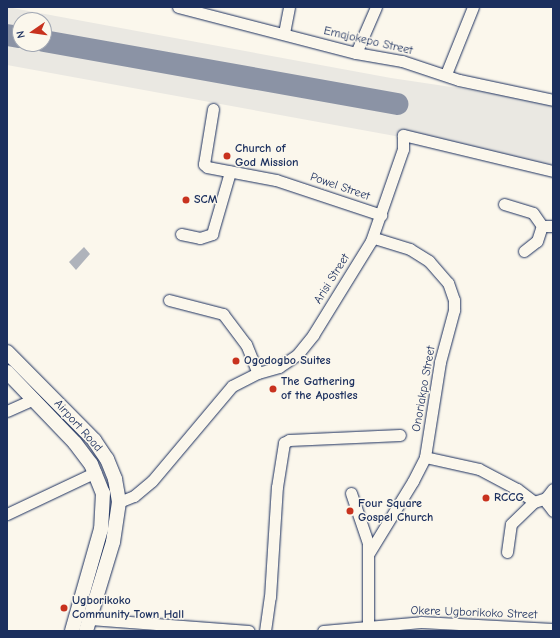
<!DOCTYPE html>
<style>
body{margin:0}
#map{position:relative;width:560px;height:638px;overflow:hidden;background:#fbf7ec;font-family:"Comic Neue",sans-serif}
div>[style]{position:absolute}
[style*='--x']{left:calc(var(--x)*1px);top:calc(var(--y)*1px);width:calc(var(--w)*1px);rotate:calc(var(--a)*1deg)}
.built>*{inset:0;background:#eae8e2}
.water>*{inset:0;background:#afb3bb}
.taxiway>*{height:22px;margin:-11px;padding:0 11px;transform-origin:11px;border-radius:11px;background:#8b93a5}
.roads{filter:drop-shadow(0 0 1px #1b2f5e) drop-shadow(0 0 1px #1b2f5e)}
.minor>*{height:11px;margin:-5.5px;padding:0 5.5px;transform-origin:5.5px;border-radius:5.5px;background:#fbf7ec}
.major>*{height:14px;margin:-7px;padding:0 7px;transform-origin:7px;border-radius:7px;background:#fbf7ec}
.dots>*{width:11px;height:11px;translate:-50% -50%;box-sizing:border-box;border:2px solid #fbf7ec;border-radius:50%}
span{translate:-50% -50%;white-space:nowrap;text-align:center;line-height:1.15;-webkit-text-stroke:3px #fbf7ec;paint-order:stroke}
.street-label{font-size:12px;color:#1b2f5e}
.poi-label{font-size:12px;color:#1b2f5e;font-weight:700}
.left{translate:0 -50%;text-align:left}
.frame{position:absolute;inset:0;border:8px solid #1b2f5e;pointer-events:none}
.north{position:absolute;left:12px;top:12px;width:40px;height:40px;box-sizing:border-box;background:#fbf7ec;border:1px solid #a1a7b3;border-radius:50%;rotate:257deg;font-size:11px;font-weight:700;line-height:16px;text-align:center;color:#1b2f5e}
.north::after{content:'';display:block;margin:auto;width:14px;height:18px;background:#c8321e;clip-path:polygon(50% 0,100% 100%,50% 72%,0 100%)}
</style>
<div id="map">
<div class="built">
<i style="clip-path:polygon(evenodd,7px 7px,391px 78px,553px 102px,553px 165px,7px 65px,7px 7px,20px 20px,44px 20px,44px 44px,20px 44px,20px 20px)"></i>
</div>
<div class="water">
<i style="clip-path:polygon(84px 247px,90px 254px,76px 270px,69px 262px)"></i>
</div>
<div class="taxiway">
<i style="--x:7;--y:35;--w:13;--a:9"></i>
<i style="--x:44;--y:41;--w:359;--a:10.1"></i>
</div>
<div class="roads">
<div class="minor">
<i style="--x:178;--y:7;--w:184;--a:14.5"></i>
<i style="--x:356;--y:53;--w:47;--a:9.9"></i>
<i style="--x:402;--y:61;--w:60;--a:18.4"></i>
<i style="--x:459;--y:80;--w:96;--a:12"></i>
<i style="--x:284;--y:33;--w:26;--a:-79"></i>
<i style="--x:356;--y:53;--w:50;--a:-66.5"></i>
<i style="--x:446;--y:74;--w:72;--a:-68.1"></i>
<i style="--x:213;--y:109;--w:56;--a:99.3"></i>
<i style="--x:204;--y:164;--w:4;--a:45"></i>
<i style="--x:207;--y:167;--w:70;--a:10.7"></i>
<i style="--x:276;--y:180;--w:111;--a:18.4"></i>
<i style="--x:504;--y:204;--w:30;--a:17"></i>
<i style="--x:533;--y:213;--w:16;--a:55"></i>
<i style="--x:181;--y:234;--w:19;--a:12"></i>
<i style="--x:200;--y:238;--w:13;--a:-18"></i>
<i style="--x:212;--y:234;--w:65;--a:-73.8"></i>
<i style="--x:524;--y:251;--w:16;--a:-38"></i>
<i style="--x:537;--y:241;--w:16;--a:-72"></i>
<i style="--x:542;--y:226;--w:11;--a:0"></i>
<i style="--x:169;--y:300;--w:56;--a:14.5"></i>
<i style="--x:223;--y:314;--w:38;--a:53"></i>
<i style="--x:246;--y:344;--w:31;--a:68"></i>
<i style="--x:7;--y:411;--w:30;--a:-24"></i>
<i style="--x:425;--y:457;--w:55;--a:12.5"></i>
<i style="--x:479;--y:469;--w:43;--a:27.8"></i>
<i style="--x:517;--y:489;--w:21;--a:37"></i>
<i style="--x:534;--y:502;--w:13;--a:-18"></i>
<i style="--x:553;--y:489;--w:11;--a:128"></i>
<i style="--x:546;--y:498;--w:5;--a:79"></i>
<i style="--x:547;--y:503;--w:10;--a:53"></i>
<i style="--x:351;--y:493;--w:53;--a:71.2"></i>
<i style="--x:368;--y:543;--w:84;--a:90"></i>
<i style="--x:119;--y:502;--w:16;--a:-22"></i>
<i style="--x:134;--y:496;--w:23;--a:-40"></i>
<i style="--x:152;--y:481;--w:124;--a:-49.9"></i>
<i style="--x:232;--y:386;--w:29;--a:-27"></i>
<i style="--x:258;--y:373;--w:22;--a:-16"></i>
<i style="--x:279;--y:367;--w:22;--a:-34"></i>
<i style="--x:297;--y:355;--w:26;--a:-51"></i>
<i style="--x:313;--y:335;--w:110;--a:-58.3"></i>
<i style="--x:371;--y:241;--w:97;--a:-70.8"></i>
<i style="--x:403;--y:149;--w:14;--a:-90"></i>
<i style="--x:403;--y:135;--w:154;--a:13.5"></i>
<i style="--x:7;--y:514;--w:98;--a:-25.3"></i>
<i style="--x:507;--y:552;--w:28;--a:-82"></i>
<i style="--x:511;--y:524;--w:32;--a:-44"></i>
<i style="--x:369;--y:553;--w:84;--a:-58.6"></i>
<i style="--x:413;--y:481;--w:27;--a:-63"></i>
<i style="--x:425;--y:457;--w:96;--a:-81"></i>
<i style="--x:440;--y:362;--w:54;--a:-74.9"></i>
<i style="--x:454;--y:310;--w:10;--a:-90"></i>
<i style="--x:454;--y:300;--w:18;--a:-109"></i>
<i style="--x:448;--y:283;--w:29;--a:-131"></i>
<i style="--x:429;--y:261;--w:22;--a:-148"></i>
<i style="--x:410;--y:249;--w:39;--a:-163"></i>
<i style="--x:90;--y:619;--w:159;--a:4.3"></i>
<i style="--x:265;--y:631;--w:34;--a:-82"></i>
<i style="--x:270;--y:597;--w:110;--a:-86.4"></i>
<i style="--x:277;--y:487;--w:45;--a:-81"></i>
<i style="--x:284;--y:443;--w:6;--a:-31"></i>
<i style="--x:289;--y:440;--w:111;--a:-2.6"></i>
<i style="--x:323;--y:631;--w:98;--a:-5.2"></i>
<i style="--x:421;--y:622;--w:132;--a:3"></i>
</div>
<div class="major">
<i style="--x:7;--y:352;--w:124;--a:45.3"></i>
<i style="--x:94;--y:440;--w:23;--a:56"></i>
<i style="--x:107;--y:459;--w:22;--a:68"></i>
<i style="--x:115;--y:479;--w:23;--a:80"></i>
<i style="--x:119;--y:502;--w:40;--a:98.5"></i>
<i style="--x:113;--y:542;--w:93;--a:106.9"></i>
<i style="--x:7;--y:372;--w:98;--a:46.2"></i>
<i style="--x:75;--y:443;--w:26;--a:53"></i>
<i style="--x:91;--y:464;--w:31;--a:68"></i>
<i style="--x:103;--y:493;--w:36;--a:93"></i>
<i style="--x:101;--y:529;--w:106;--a:105.9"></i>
</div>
</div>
<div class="dots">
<i style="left:227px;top:156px;background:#c8321e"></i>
<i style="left:186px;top:200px;background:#c8321e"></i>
<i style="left:236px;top:361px;background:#c8321e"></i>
<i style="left:273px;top:389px;background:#c8321e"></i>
<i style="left:486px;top:498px;background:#c8321e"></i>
<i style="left:350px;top:511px;background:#c8321e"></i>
<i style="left:64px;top:608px;background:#c8321e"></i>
</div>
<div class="street-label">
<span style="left:368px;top:41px;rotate:13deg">Emajokepo Street</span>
<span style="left:340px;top:187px;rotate:19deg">Powel Street</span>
<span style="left:332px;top:279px;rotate:-58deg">Arisi Street</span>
<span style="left:424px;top:389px;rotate:-80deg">Onoriakpo Street</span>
<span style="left:78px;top:426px;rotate:48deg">Airport Road</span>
<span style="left:474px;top:613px;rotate:2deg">Okere Ugborikoko Street</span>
</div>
<div class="poi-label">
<span class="left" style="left:235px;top:156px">Church of<br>God Mission</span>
<span class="left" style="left:194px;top:200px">SCM</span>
<span class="left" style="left:244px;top:361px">Ogodogbo Suites</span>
<span class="left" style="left:281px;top:389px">The Gathering<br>of the Apostles</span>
<span class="left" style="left:494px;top:498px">RCCG</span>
<span class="left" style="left:358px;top:511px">Four Square<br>Gospel Church</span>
<span class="left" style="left:72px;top:608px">Ugborikoko<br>Community Town Hall</span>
</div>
<div class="frame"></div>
<div class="north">N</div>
</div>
